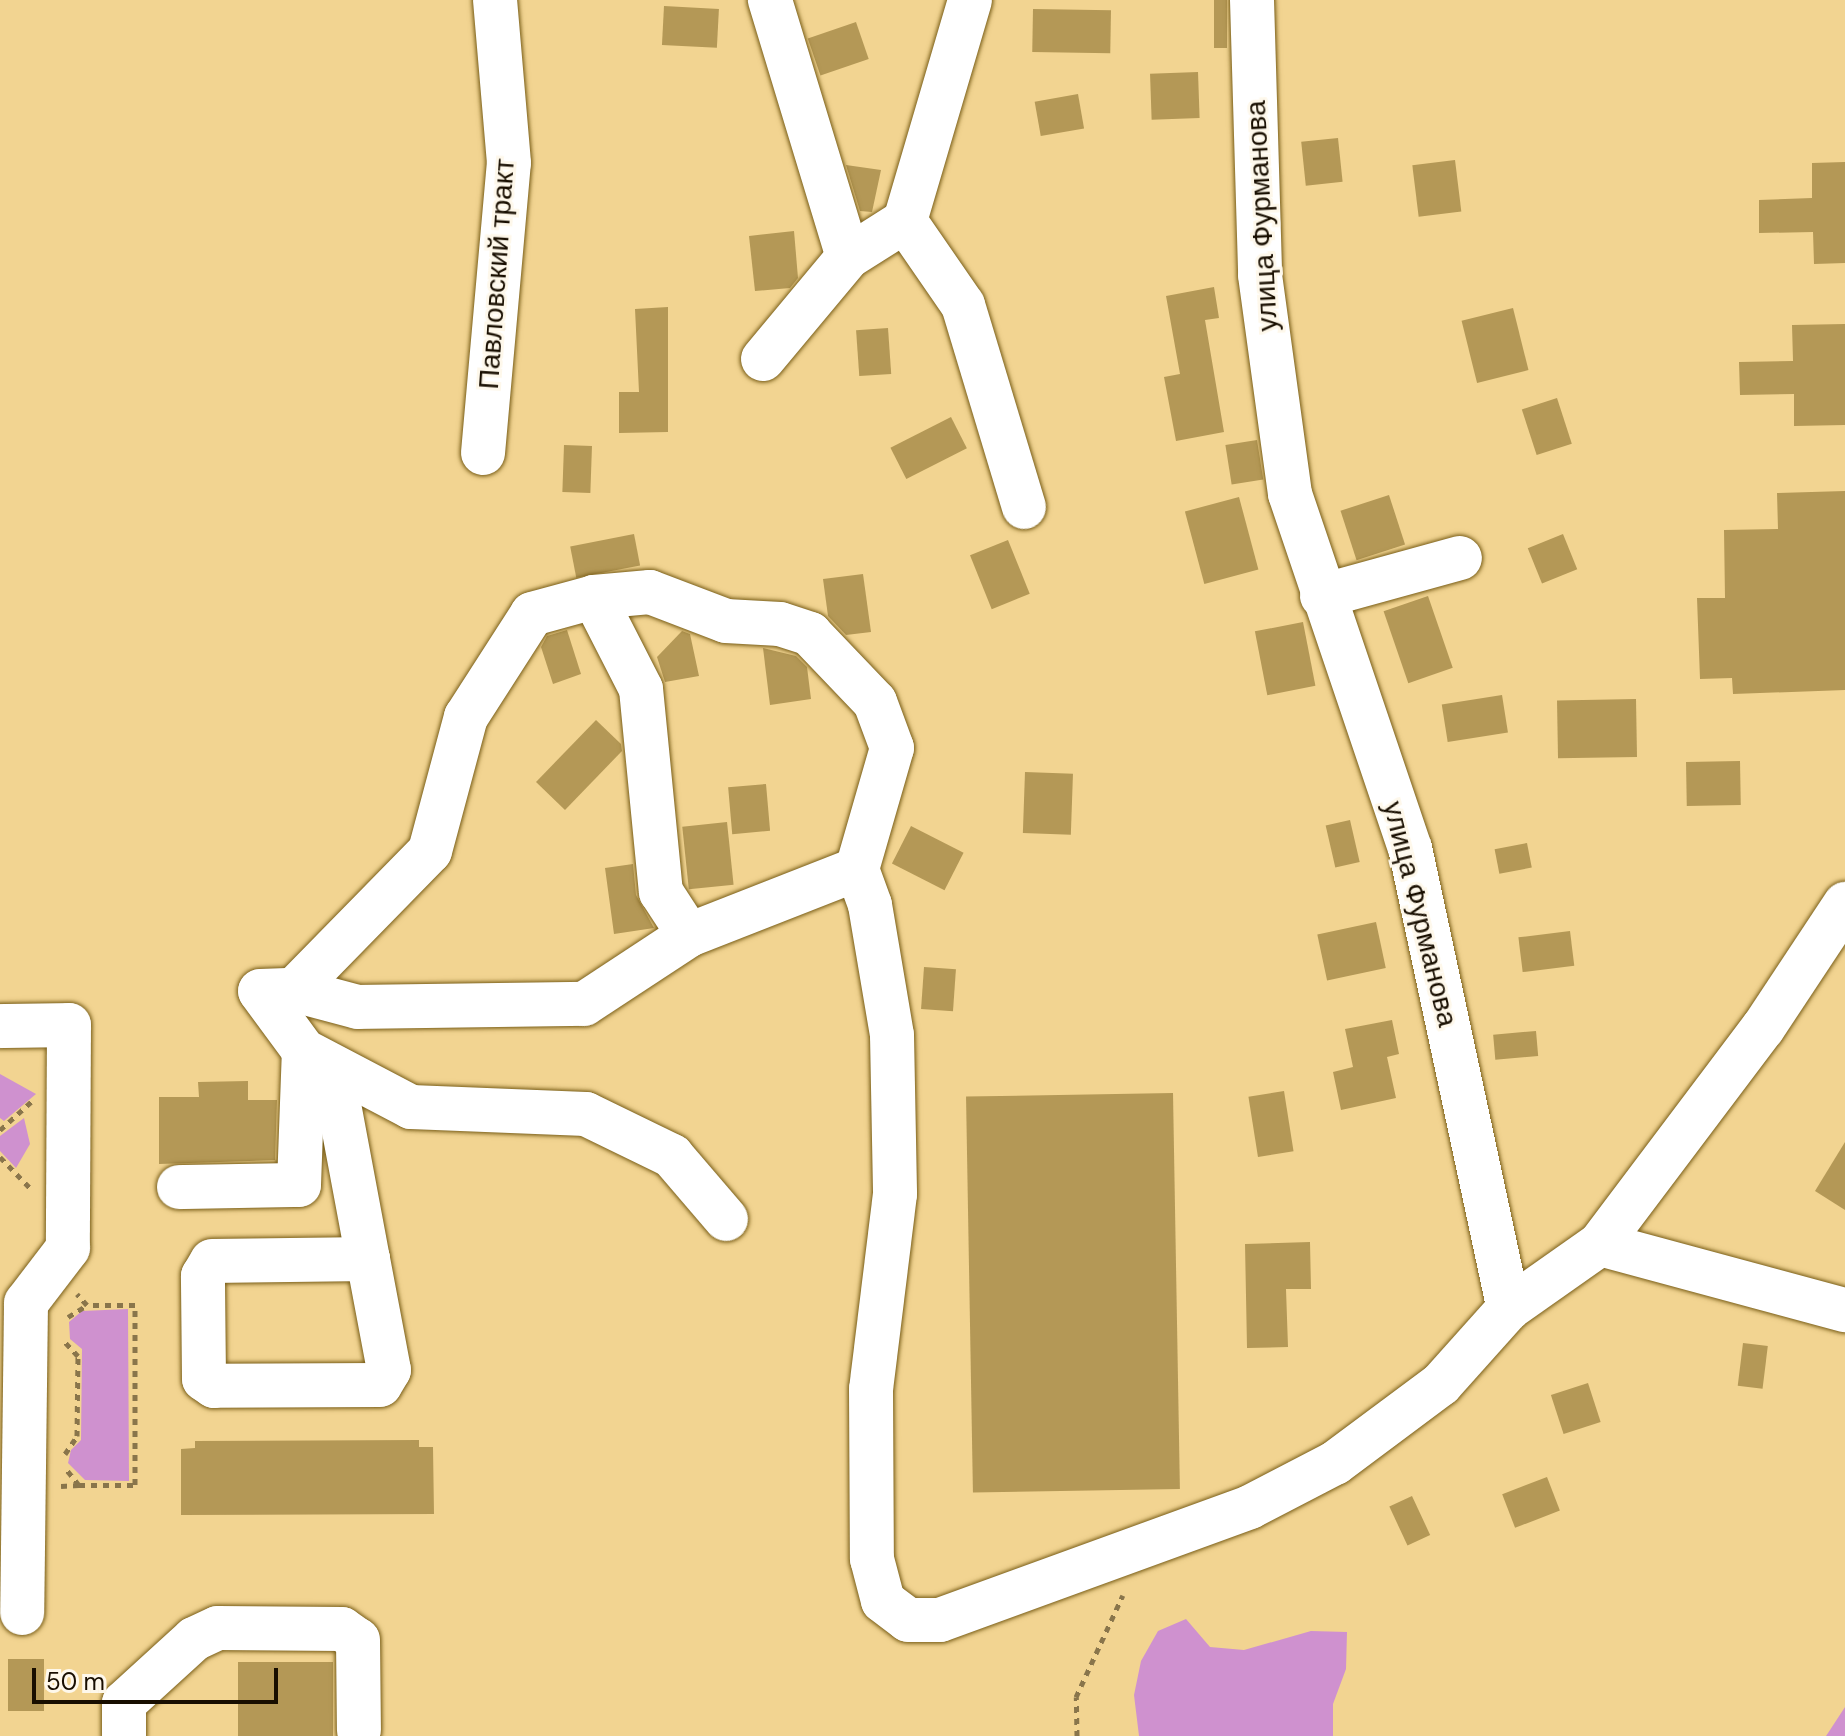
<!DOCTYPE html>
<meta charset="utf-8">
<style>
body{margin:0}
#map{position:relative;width:1845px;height:1736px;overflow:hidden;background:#f2d491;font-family:"DM Sans",sans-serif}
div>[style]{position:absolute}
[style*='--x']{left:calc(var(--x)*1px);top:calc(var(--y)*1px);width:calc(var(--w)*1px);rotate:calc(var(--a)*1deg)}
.green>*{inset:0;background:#cf91cf}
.building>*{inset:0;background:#b49856;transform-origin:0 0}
.path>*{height:5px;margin-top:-2.5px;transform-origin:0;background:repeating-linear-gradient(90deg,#89754b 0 6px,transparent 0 12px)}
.roads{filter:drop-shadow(0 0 2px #795e18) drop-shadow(0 0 2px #795e18)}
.minor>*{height:44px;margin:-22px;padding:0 22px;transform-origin:22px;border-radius:22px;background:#fff}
span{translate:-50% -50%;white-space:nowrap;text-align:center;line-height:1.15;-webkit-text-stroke:6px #fef8eb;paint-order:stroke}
.street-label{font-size:28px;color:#180e00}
.scale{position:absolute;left:32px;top:1668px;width:246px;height:36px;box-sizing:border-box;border:4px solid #180e00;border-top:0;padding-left:10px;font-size:24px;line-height:28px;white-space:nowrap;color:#180e00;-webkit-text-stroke:6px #fef8eb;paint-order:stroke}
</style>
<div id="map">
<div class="green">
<i style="clip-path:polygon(0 1074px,36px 1094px,4px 1121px,0 1118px)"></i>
<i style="clip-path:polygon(24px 1118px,30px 1144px,16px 1168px,0 1151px,0 1136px)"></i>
<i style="clip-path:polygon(128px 1309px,129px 1481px,85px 1480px,68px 1463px,71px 1450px,81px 1440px,82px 1349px,70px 1339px,69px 1322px,82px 1311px)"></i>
<i style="clip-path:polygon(1186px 1619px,1210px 1647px,1244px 1650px,1311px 1631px,1347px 1632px,1346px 1669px,1333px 1704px,1333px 1736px,1139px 1736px,1134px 1695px,1141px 1661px,1158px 1631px)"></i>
<i style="clip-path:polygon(1845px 1707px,1845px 1736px,1826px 1736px,1830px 1730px)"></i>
</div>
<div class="building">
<i style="left:1214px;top:0;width:13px;height:48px"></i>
<i style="left:664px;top:6px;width:55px;height:39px;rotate:3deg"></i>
<i style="left:1033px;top:9px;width:78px;height:43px;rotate:1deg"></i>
<i style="left:856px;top:22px;width:39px;height:51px;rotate:71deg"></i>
<i style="left:1198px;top:72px;width:46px;height:48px;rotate:88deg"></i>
<i style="left:1078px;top:94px;width:35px;height:44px;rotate:80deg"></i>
<i style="left:1338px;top:138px;width:44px;height:37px;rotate:84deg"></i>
<i style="left:1455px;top:160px;width:52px;height:43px;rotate:83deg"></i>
<i style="clip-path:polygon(1845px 162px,1845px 263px,1814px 264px,1813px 232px,1759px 233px,1759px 200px,1812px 198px,1812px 163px)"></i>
<i style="clip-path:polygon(846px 165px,881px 170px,872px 212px,860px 211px)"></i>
<i style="clip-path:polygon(794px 231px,798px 278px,790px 288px,755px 291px,749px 236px)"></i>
<i style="clip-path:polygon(1214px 287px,1219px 318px,1205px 320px,1224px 432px,1176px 441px,1164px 377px,1180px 374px,1166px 296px)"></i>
<i style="clip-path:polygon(668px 307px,668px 432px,619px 433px,619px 392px,639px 392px,635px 309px)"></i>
<i style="left:1513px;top:308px;width:64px;height:53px;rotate:76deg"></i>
<i style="clip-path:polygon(1845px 324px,1845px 425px,1794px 426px,1794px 394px,1740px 395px,1739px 362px,1793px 361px,1792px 325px)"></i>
<i style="left:888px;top:328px;width:46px;height:32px;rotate:86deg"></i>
<i style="left:1557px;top:398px;width:48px;height:37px;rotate:72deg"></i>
<i style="left:951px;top:417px;width:35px;height:68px;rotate:63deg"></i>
<i style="left:1257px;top:440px;width:40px;height:32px;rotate:81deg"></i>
<i style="left:564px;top:445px;width:28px;height:47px;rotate:2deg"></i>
<i style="clip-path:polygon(1845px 491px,1845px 690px,1733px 694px,1732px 678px,1700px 679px,1697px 598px,1725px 598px,1724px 530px,1778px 529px,1777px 493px)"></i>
<i style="left:1389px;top:495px;width:52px;height:51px;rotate:72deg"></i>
<i style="left:1239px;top:497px;width:75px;height:56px;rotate:75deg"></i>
<i style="left:634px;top:534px;width:32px;height:65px;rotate:79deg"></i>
<i style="left:1563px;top:534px;width:38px;height:38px;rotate:68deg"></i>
<i style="left:1008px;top:540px;width:58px;height:41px;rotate:68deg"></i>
<i style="clip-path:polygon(863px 574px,871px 632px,846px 635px,828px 616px,823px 579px)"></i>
<i style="left:1428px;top:596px;width:76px;height:47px;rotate:71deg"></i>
<i style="left:1303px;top:622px;width:65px;height:49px;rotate:79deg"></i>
<i style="clip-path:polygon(567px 630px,581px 674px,553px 684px,541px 647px,547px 636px)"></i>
<i style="clip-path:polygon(682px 631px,690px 634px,699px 676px,665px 682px,657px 657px)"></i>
<i style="clip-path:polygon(763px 648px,796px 656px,807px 667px,811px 699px,770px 705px)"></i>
<i style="left:1502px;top:695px;width:38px;height:61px;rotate:81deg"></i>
<i style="left:1636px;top:699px;width:58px;height:79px;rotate:89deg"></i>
<i style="clip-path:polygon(596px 720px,621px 744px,622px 751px,565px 810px,536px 782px)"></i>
<i style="left:1740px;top:761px;width:44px;height:54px;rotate:89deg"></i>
<i style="left:1025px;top:772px;width:48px;height:61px;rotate:2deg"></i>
<i style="left:766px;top:784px;width:47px;height:38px;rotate:85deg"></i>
<i style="left:1350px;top:820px;width:43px;height:25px;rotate:77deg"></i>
<i style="left:727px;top:822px;width:63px;height:45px;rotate:84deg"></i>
<i style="left:911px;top:826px;width:59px;height:42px;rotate:27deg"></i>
<i style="left:1527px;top:843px;width:25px;height:33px;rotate:79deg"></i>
<i style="clip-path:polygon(633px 864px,636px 895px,654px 928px,614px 934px,605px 868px)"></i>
<i style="left:1376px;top:922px;width:47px;height:60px;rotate:78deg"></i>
<i style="left:1570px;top:931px;width:35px;height:52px;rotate:83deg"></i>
<i style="left:924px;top:967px;width:32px;height:42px;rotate:4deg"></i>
<i style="clip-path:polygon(1392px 1020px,1399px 1054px,1387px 1057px,1396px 1098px,1341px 1110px,1333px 1072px,1353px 1067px,1345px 1029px)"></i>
<i style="left:1536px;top:1031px;width:25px;height:43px;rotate:85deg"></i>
<i style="clip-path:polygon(248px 1081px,248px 1100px,277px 1100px,275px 1160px,159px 1164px,159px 1097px,199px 1097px,198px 1082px)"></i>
<i style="left:1284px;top:1091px;width:61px;height:36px;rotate:81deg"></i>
<i style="left:1173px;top:1093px;width:396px;height:207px;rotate:89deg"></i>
<i style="clip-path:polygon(1845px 1142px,1845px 1210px,1815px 1191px)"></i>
<i style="clip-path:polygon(1310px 1242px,1311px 1289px,1286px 1289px,1288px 1347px,1247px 1348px,1245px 1244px)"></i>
<i style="left:1743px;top:1343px;width:25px;height:43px;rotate:7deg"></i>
<i style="left:1588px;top:1383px;width:41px;height:39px;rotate:72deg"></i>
<i style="clip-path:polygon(419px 1440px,419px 1447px,433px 1447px,434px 1514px,181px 1515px,181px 1449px,195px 1448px,195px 1441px)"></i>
<i style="left:1547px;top:1477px;width:36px;height:48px;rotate:69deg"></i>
<i style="left:1412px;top:1496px;width:43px;height:25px;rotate:65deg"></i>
<i style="left:8px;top:1659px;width:36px;height:52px"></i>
<i style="left:238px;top:1662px;width:95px;height:74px"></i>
</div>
<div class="path">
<i style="--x:0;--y:1130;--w:43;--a:-42.2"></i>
<i style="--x:0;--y:1157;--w:45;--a:45.9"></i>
<i style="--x:68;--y:1317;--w:22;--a:-32"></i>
<i style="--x:87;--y:1305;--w:15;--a:-132"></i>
<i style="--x:65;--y:1454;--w:22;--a:-56"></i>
<i style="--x:77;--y:1436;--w:80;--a:-89.3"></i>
<i style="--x:78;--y:1356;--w:19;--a:-133"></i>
<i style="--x:79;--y:1485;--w:56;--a:0"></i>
<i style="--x:135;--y:1485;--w:180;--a:-90"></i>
<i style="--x:135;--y:1305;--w:48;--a:180"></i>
<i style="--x:61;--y:1486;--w:18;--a:-3"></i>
<i style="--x:79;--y:1485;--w:22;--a:-129"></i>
<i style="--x:1077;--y:1736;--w:39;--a:-91"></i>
<i style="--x:1076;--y:1697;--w:112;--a:-65.3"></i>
</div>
<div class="roads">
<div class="minor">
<i style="--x:1252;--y:0;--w:275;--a:88.3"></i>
<i style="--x:1260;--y:275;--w:221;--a:82.2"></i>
<i style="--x:1290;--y:494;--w:374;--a:71.3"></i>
<i style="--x:1410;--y:848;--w:471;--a:77.9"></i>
<i style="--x:1509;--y:1308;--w:111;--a:-35.1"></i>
<i style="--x:1600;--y:1244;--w:271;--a:-53"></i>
<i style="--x:1763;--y:1028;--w:149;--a:-56.5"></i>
<i style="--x:905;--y:221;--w:102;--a:55.4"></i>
<i style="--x:963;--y:305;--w:211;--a:73.2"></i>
<i style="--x:848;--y:257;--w:67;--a:-32.3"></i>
<i style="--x:905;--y:221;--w:230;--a:-73.6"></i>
<i style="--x:763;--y:359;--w:133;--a:-50.2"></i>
<i style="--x:848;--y:257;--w:269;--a:-106.9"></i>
<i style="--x:483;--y:453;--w:291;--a:-84.9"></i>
<i style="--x:509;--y:163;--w:164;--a:-94.9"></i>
<i style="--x:1322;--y:596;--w:143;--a:-15.4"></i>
<i style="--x:594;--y:597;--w:103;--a:62.9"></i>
<i style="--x:641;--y:689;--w:204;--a:84.4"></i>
<i style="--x:661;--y:892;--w:51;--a:56.9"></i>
<i style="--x:294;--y:990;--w:194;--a:-45.6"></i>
<i style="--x:430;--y:851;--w:139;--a:-75"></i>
<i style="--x:466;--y:717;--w:122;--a:-57.3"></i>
<i style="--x:532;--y:614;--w:64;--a:-15.3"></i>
<i style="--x:594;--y:597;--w:56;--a:-5.1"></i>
<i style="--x:650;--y:592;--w:81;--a:20.9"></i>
<i style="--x:726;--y:621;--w:54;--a:3.2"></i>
<i style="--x:780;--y:624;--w:32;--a:18"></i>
<i style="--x:810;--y:634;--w:94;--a:46.3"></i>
<i style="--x:875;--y:702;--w:49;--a:69.7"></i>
<i style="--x:892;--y:748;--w:126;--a:106.1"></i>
<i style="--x:857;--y:869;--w:38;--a:70"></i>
<i style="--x:870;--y:905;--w:132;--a:80.4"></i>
<i style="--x:892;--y:1035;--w:159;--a:88.9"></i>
<i style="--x:895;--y:1194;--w:196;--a:97"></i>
<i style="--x:871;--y:1389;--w:170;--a:89.7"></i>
<i style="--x:872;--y:1559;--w:43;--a:75.3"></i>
<i style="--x:883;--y:1601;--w:31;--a:37"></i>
<i style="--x:908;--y:1620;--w:32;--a:0"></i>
<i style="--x:940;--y:1620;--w:330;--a:-20"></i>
<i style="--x:1250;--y:1507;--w:96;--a:-27.4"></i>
<i style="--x:1335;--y:1463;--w:132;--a:-36.7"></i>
<i style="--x:1441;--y:1384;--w:102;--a:-48.2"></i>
<i style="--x:260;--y:991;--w:34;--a:-2"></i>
<i style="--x:294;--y:990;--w:66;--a:14.9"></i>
<i style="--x:358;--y:1007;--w:226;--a:-0.8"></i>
<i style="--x:584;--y:1004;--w:126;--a:-33.3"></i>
<i style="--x:689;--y:935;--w:180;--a:-21.4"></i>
<i style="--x:0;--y:1026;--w:69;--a:-0.8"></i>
<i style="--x:69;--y:1025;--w:223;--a:90.3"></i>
<i style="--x:68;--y:1248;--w:69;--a:127.4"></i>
<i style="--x:26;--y:1303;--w:310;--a:90.7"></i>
<i style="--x:304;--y:1051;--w:59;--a:54.7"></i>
<i style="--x:338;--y:1099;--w:163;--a:79.4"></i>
<i style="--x:368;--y:1259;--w:113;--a:79.3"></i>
<i style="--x:389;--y:1370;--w:17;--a:121"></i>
<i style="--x:380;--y:1385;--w:166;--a:179.7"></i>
<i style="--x:214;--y:1386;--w:12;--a:-145"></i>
<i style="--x:204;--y:1379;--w:103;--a:-90.6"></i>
<i style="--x:203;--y:1276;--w:17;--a:-59"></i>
<i style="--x:212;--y:1261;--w:156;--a:-0.7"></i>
<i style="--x:310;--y:1054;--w:114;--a:27.7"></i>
<i style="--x:411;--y:1107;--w:175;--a:2.3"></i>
<i style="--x:586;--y:1114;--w:96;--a:26"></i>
<i style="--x:672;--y:1156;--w:83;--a:49.4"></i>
<i style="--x:179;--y:1187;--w:120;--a:-1"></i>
<i style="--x:299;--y:1185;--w:134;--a:-87.9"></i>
<i style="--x:304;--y:1051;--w:74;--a:-126.3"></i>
<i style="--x:1600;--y:1244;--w:254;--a:15.1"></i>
<i style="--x:124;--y:1736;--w:33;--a:-90"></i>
<i style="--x:124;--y:1703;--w:95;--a:-42.4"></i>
<i style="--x:194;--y:1639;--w:26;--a:-25"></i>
<i style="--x:218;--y:1628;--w:124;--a:0.5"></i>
<i style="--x:342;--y:1629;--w:19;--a:35"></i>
<i style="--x:358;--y:1640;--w:90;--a:89.4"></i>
</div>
</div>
<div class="street-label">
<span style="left:1262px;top:216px;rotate:-93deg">улица Фурманова</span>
<span style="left:497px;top:274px;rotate:-86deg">Павловский тракт</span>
<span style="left:1420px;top:914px;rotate:76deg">улица Фурманова</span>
</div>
<div class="scale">50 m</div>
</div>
